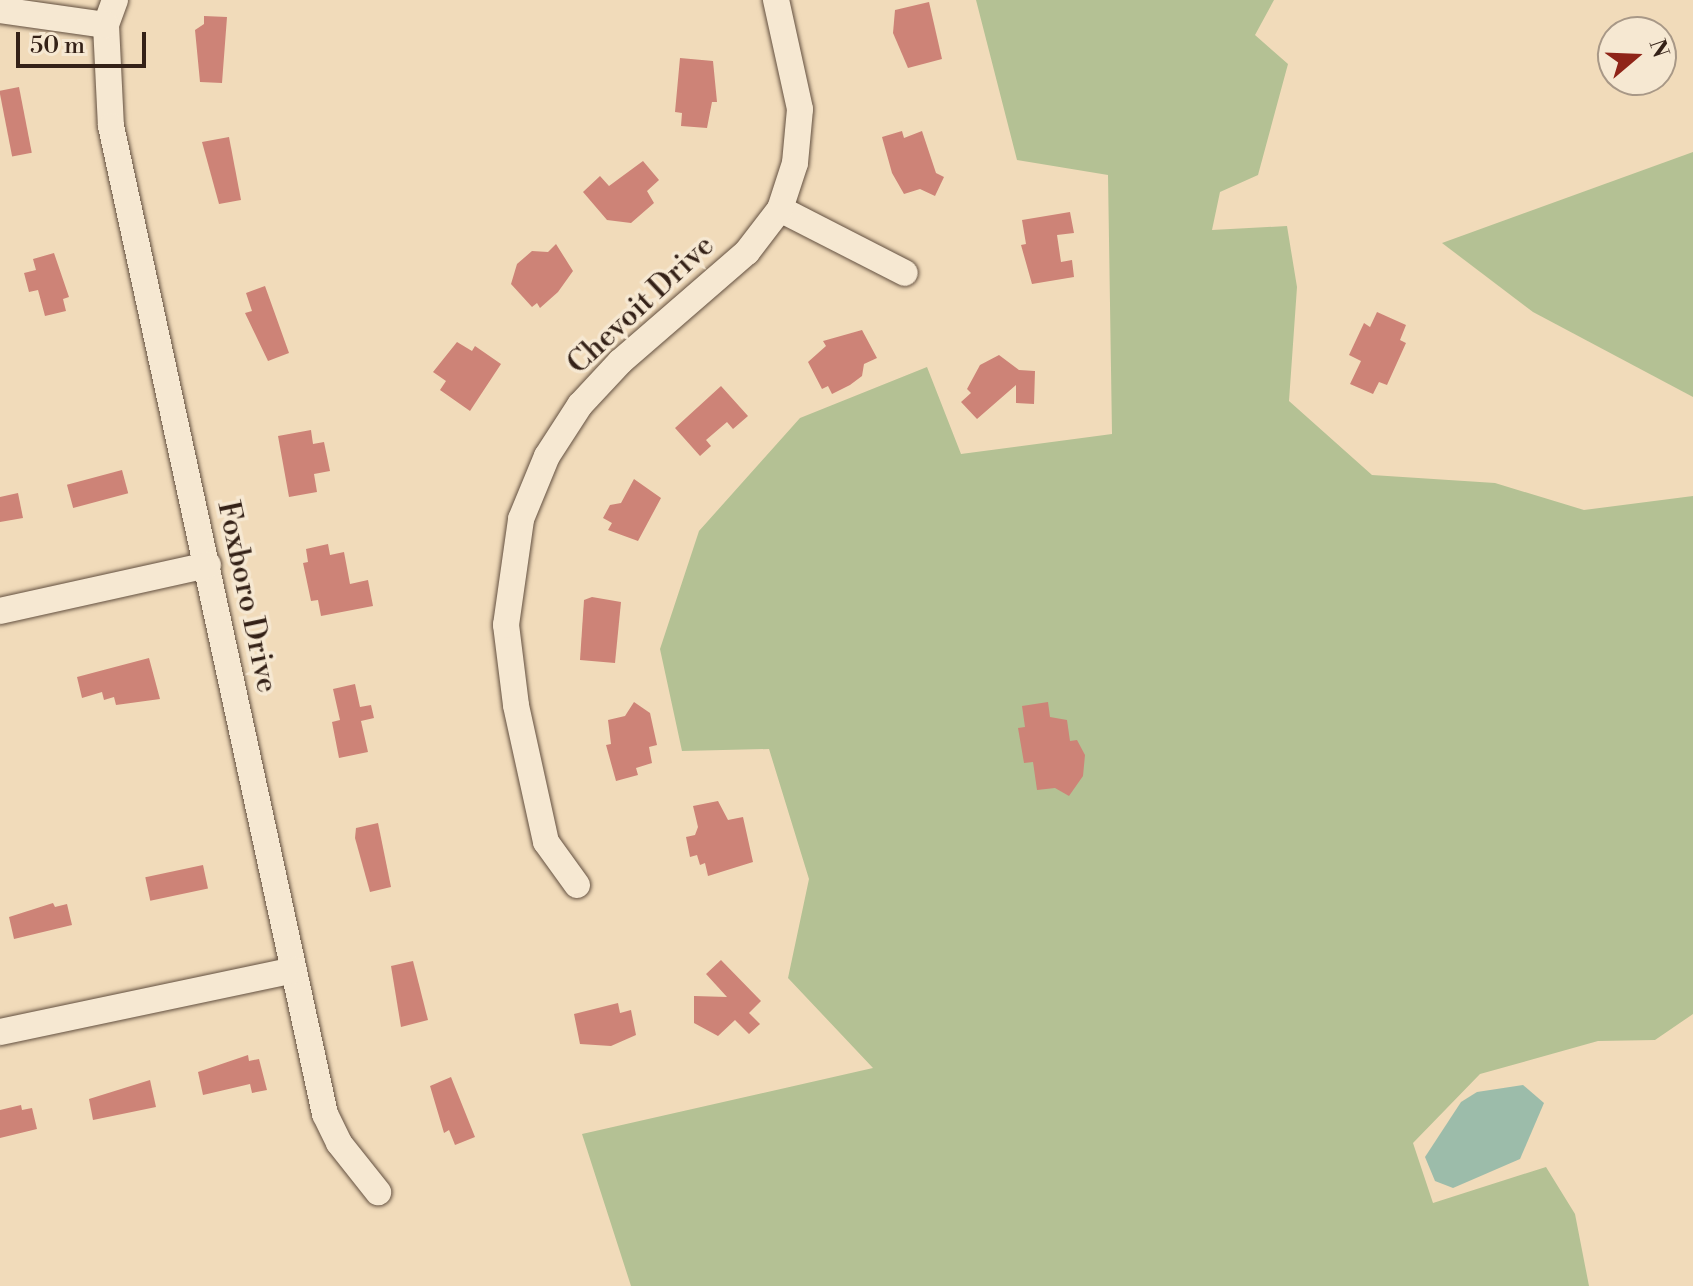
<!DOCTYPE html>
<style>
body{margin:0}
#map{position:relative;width:1693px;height:1286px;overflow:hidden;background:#f1dbba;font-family:"Libre Bodoni",serif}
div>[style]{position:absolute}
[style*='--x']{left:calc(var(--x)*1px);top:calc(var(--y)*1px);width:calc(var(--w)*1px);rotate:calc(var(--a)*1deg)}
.green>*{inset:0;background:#b4c194}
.water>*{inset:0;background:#9cbcaa}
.building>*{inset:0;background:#cd8377;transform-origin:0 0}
.roads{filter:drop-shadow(0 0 2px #635040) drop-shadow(0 0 2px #635040)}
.minor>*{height:26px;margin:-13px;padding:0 13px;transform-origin:13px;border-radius:13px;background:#f6e8d2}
span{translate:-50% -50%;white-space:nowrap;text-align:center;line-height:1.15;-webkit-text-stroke:7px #f6e8d2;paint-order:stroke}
.street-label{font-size:30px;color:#342117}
.north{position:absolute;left:1597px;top:16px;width:80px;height:80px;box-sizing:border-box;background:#f6e8d2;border:2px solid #a89887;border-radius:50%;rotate:71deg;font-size:22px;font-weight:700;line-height:32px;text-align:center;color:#342117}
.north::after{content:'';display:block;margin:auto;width:28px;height:36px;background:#8f2418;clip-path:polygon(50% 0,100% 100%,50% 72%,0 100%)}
.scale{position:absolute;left:16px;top:32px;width:130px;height:36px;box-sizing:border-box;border:4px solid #342117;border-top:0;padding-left:10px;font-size:24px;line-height:28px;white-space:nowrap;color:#342117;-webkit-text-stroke:6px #f6e8d2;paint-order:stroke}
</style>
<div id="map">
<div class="green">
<i style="clip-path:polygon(976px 0,1274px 0,1255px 35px,1288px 64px,1258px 175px,1220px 192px,1212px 230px,1287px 226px,1297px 287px,1289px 401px,1372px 475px,1495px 483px,1584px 510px,1693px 496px,1693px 1014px,1655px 1040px,1598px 1041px,1480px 1074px,1413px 1143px,1433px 1203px,1546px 1167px,1575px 1214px,1589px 1286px,631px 1286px,582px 1134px,873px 1068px,788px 978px,809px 879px,769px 749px,682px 751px,660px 649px,699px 531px,800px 418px,927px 367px,961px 454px,1112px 434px,1108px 175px,1017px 160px)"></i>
<i style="clip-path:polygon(1693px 152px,1693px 397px,1533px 312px,1442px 243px)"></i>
</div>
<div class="water">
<i style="clip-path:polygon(1523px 1085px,1544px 1103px,1520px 1159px,1453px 1188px,1435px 1181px,1425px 1157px,1461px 1102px,1477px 1092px)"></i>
</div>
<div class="building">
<i style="clip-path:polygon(929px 2px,942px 59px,908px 68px,893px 33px,895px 10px)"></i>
<i style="clip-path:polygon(204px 16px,227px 17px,222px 83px,200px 82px,195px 30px,204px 24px)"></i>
<i style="clip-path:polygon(680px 58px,713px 61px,717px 102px,712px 102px,707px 128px,681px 126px,682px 113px,675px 112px)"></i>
<i style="left:19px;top:87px;width:67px;height:20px;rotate:79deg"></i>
<i style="clip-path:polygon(902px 131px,904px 138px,922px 131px,936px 173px,944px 177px,935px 196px,920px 189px,904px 194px,892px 173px,882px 137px)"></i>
<i style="clip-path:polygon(229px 137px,241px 200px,219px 204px,202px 142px)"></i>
<i style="clip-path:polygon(643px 161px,659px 180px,647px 191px,654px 203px,631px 223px,607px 220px,583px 192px,600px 176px,609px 186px)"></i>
<i style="clip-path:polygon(1070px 212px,1074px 233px,1057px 235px,1061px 262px,1072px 260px,1074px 277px,1032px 284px,1021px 245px,1026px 244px,1022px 220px)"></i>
<i style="clip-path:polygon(556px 244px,573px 271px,558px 292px,540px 308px,537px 303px,532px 307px,511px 284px,517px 264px,532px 251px,548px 252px)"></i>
<i style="clip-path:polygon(54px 253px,69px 297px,63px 299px,66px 311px,45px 316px,38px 290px,29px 292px,24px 273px,36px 270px,33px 259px)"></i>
<i style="clip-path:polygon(265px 286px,289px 353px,268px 361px,245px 313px,252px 311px,246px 293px)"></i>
<i style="clip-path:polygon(1377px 312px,1406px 325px,1400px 340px,1406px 343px,1387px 385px,1379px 382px,1373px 394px,1350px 384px,1361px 361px,1349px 355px,1364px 323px,1370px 327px)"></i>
<i style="clip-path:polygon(862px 330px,877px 358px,864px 364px,862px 376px,850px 385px,832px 394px,828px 386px,822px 389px,808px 362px,826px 346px,823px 341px)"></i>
<i style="clip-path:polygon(457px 342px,472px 351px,475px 346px,501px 364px,470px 411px,440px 390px,446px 381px,433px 372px)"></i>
<i style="clip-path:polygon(999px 355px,1019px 370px,1035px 371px,1034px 404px,1016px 403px,1016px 385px,977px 419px,961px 402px,971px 393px,967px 389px,980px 365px)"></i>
<i style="clip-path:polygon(721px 386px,748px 416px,733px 429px,727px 422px,706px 440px,711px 446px,700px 456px,675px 428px)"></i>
<i style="clip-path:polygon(311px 430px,313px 444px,324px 442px,330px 471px,314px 474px,317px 492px,289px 497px,278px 436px)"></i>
<i style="left:122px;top:470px;width:24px;height:57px;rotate:75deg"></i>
<i style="clip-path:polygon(634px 479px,661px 498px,638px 541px,608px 530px,612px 523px,603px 518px,610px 505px,621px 503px)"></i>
<i style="clip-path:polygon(18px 493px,23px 518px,0 522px,0 497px)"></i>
<i style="clip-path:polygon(328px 544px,330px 555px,344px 552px,350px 584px,368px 580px,373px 606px,321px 616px,318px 600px,311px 601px,303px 563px,308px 562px,306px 549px)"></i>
<i style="clip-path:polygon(592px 597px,621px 602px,615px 663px,580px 660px,584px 600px)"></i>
<i style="clip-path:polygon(149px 658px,160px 699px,116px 705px,114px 697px,104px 700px,102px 692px,82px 698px,77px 677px)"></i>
<i style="clip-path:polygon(355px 684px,360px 707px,371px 705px,374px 718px,361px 721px,368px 752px,339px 758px,332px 722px,340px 720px,333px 689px)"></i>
<i style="clip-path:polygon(634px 702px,650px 713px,657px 745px,649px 747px,652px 763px,636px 768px,638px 775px,616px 781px,606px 745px,611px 744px,608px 720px,625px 716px)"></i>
<i style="clip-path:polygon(1048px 702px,1050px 717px,1067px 720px,1070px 741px,1077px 740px,1085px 755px,1083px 776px,1069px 796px,1055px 788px,1037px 790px,1033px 762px,1024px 763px,1018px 728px,1025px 727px,1022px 706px)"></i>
<i style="clip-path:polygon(718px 801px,728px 820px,743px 817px,753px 862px,708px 876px,705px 863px,700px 865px,697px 855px,690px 857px,686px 837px,695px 835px,698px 827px,693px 806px)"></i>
<i style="clip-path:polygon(378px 823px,391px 887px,370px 892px,355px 838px,356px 828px)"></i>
<i style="left:203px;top:865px;width:24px;height:59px;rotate:78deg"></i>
<i style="clip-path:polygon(53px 903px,55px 907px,67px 904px,72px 925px,14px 939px,9px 917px)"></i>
<i style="clip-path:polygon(721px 960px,761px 1001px,749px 1013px,760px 1024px,749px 1034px,735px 1020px,718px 1036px,694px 1023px,694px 996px,727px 997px,706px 974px)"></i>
<i style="clip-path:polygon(413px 961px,428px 1020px,401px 1027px,391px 966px)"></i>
<i style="clip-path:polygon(618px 1003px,620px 1013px,631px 1010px,636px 1035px,611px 1046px,580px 1044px,574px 1014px)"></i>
<i style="clip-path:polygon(248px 1055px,249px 1061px,259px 1059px,267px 1090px,252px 1093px,250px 1084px,203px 1095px,198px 1072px)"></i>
<i style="clip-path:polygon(451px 1077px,475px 1137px,455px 1145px,449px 1130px,444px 1133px,430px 1086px)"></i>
<i style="clip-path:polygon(150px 1080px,156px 1107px,93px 1120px,89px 1099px)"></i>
<i style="clip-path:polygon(21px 1105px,22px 1110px,32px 1108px,37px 1129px,0 1138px,0 1110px)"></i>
</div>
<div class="roads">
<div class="minor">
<i style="--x:115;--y:0;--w:27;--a:110"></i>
<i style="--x:106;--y:25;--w:101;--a:87.2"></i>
<i style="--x:111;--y:126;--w:1011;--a:77.78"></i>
<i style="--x:325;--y:1114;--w:32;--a:64"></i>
<i style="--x:339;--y:1143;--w:63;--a:51.5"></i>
<i style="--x:0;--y:10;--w:107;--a:8.1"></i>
<i style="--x:780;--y:209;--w:140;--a:27.1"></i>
<i style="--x:0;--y:611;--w:213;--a:-12.5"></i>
<i style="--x:577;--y:885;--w:53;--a:-125.8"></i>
<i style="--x:546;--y:842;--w:140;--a:-102.4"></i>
<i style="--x:516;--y:705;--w:81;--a:-97.1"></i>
<i style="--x:506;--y:625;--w:107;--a:-81.9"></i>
<i style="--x:521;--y:519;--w:68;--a:-67.6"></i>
<i style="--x:547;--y:456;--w:61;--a:-57.1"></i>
<i style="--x:580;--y:405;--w:59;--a:-47.1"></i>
<i style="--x:620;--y:362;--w:168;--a:-40.9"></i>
<i style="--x:747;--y:252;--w:54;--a:-52.5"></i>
<i style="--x:780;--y:209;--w:48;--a:-71.9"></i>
<i style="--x:795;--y:163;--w:54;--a:-84.7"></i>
<i style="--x:800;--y:109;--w:112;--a:-102.4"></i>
<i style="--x:0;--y:1032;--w:300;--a:-11.9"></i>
</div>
</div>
<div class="street-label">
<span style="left:641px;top:305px;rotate:-43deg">Chevoit Drive</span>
<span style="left:247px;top:597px;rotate:78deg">Foxboro Drive</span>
</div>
<div class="north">N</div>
<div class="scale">50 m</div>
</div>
